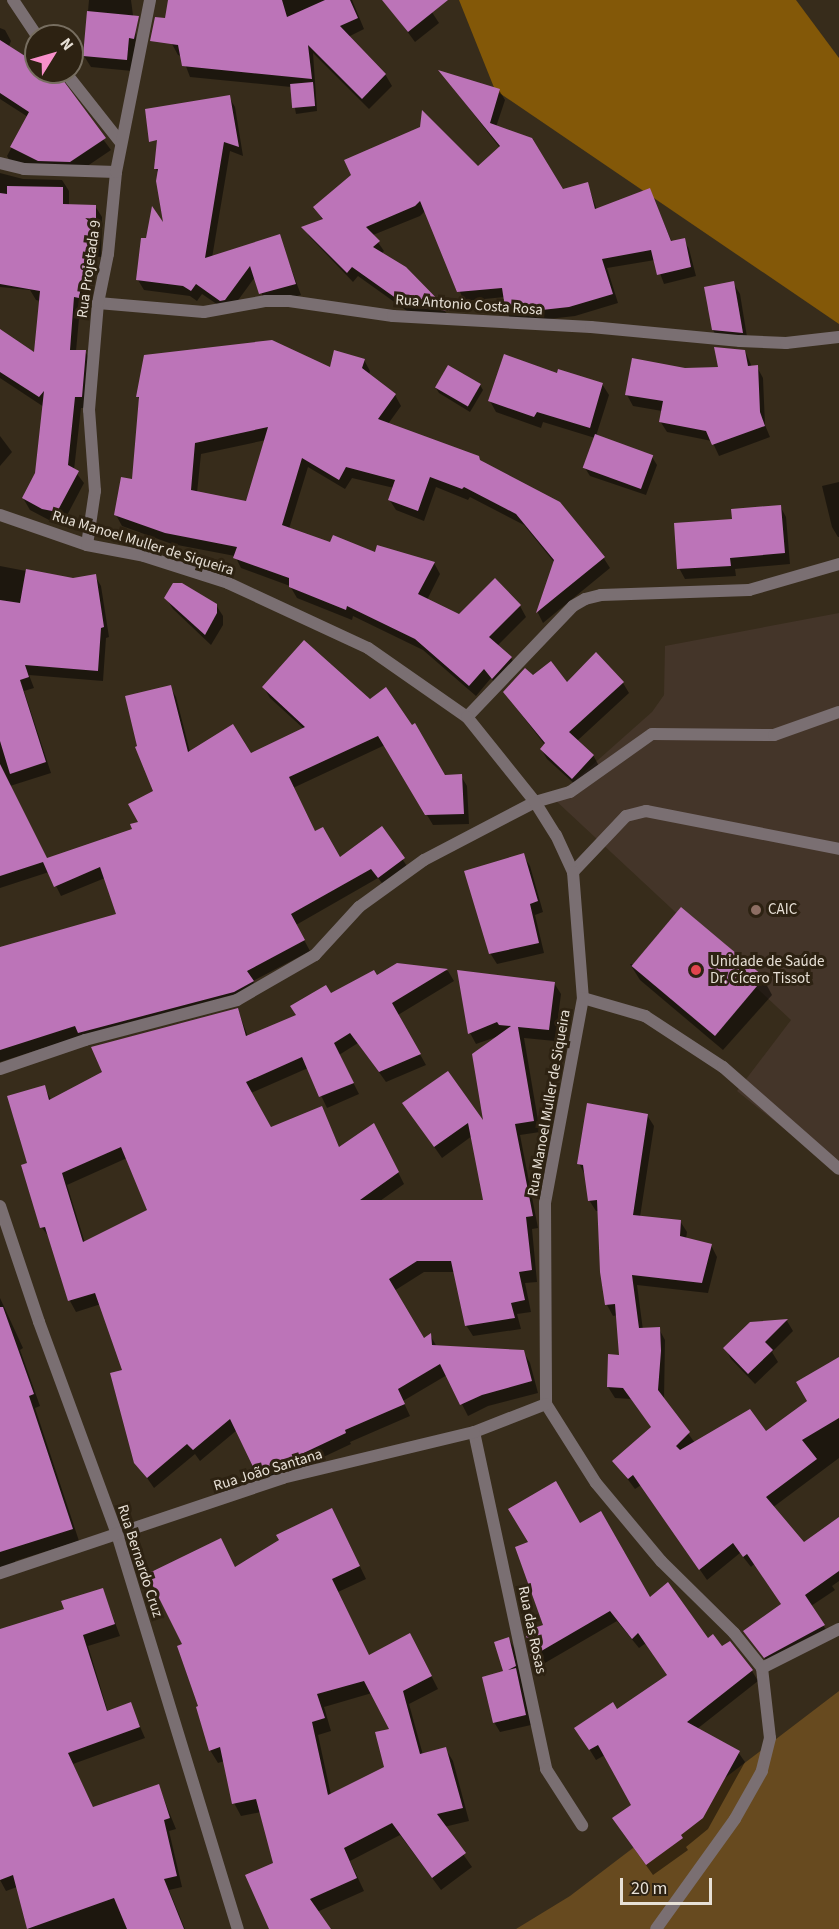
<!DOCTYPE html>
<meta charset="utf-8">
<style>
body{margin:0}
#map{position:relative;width:839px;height:1929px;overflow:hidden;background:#372c1b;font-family:"Source Sans 3",sans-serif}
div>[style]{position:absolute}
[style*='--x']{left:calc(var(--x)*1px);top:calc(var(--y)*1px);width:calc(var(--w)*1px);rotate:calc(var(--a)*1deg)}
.education>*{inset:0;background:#443529}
.green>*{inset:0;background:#674a1f}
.forest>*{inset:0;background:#835808}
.shadow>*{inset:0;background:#0007}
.building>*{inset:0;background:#bc74b8;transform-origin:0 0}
.service>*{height:12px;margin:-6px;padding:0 6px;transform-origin:6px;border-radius:6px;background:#7a6f72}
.minor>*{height:12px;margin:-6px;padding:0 6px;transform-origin:6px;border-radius:6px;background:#7a6f72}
.tertiary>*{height:12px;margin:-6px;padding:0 6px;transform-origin:6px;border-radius:6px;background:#7a6f72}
.dots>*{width:16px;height:16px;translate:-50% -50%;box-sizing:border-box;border:3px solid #2d2212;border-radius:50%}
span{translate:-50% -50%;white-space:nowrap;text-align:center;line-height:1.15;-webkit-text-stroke:6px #2d2212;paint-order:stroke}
.street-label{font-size:15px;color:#e7e0d6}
.poi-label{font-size:15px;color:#e7e0d6}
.left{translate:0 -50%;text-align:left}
.north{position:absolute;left:24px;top:24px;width:60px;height:60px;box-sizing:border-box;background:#2d2212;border:2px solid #776e60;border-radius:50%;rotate:53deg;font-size:16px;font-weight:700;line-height:24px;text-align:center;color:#e7e0d6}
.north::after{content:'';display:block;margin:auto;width:21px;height:27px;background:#f890cb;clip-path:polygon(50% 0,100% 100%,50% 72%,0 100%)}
.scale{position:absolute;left:620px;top:1878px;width:92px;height:27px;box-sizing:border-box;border:3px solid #e7e0d6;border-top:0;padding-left:8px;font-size:18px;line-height:21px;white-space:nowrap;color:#e7e0d6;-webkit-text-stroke:4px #2d2212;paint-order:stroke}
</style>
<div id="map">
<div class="education">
<i style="clip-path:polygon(839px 613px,839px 1173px,737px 1091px,791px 1020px,554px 799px,652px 712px,664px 695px,665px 646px)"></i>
</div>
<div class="green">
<i style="clip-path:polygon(839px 1691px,839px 1929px,516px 1929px,570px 1896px)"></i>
</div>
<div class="forest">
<i style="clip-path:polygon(459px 0,796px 0,839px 58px,839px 324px,495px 90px)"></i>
</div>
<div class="shadow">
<i style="clip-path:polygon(89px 0,131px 0,136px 38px,132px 71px,91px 67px,84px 56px)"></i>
<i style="clip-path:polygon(171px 0,352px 0,364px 29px,348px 37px,385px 74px,392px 86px,369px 109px,313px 53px,317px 111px,296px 114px,291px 87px,190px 77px,182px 56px,178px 55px,172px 44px)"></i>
<i style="clip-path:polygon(400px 0,424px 0,439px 23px,415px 42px,390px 8px)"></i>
<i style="clip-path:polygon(0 28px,5px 30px,11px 41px,9px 46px,36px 65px,36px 72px,48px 72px,58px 78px,111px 150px,77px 173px,13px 166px,7px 156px,28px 117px,0 99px)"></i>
<i style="clip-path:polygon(441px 72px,499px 90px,505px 100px,496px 127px,563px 191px,587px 183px,597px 210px,649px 190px,672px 242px,684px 240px,689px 249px,696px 276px,664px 284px,655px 260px,607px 268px,618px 303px,575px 316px,513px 323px,508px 314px,505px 297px,464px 301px,425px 211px,420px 216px,373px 235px,384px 251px,381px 254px,405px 268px,453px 320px,414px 316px,358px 276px,353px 282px,309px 236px,304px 227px,323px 221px,315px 207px,478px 168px,500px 148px)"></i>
<i style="clip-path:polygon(229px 97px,235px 107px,243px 156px,230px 151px,212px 258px,279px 236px,301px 295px,266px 304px,255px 277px,231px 310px,227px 311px,202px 294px,197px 301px,190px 296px,144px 290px,138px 280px,148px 240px,166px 228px,159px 174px,156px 169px)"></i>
<i style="clip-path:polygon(0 173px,23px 179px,62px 180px,69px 191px,69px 206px,95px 206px,102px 217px,101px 257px,94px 256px,85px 309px,80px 308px,76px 351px,85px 351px,91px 362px,87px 408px,81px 408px,74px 470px,84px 483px,63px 523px,49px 520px,30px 510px,23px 498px,36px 474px,44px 407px,0 378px,0 331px,36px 354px,40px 301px,36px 300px,30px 290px,0 287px)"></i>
<i style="clip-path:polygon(733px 283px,740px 294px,748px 343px,719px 341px,713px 330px)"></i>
<i style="clip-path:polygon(745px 351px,752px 367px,757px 367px,763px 378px,765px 425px,770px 437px,719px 456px,712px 441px,667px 432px,660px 421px,662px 411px,633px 406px,627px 395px,685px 369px,720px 368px)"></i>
<i style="clip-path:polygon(evenodd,364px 360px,370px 371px,369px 375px,395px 395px,401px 406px,388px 424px,481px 462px,603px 557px,610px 568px,543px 623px,538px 613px,554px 562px,524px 525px,470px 497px,468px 500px,436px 487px,424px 521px,396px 510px,389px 499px,394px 488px,352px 478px,345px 489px,308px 467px,289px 529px,331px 544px,434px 563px,440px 574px,427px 600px,459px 616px,520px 606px,526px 617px,497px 646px,511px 658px,518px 669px,499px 689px,491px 678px,476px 696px,423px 650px,353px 616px,352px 620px,297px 598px,290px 586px,241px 568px,235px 556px,172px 544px,122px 526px,116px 515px,134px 481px,140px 401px,138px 397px,331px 370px,364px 360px,266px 440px,247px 503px,197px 493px,201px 454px,266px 440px)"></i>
<i style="clip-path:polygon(558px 375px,602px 384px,609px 395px,596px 436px,652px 457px,657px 465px,646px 495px,590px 476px,585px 468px,595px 438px,543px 422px,541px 428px,496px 412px,490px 401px)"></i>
<i style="clip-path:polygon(480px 385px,483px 390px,470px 412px,439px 393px,436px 388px)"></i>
<i style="clip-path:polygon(0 436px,12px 452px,0 466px)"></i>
<i style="clip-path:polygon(839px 482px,839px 537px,838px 537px,832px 527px,822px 486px)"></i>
<i style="clip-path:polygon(780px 506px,786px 517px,790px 564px,735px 569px,736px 576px,685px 579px,679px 568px,733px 521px)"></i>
<i style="clip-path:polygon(0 566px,73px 580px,95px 576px,101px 586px,109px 637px,106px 638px,103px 681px,29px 675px,34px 688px,24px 691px,51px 773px,10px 786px,47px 860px,134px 830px,140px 823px,155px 792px,170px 687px,176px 697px,190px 752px,250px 755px,304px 729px,270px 698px,264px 688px,305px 642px,444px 776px,461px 776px,467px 786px,469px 824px,433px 825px,385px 745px,293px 788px,315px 833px,339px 859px,381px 828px,409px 869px,385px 887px,378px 878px,296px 925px,310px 951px,253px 981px,258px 992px,81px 1036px,0 1062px,0 949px,118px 915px,105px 878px,61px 896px,49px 872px,0 888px)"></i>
<i style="clip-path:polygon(166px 598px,216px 605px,223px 616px,223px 625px,211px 645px,173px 609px)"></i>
<i style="clip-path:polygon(533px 677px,567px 684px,623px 683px,629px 693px,577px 741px,593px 755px,599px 766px,579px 788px,547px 759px,541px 749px,545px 745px,504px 692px)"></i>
<i style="clip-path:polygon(523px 855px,530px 866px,543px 912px,535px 915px,544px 953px,497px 964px,490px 953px)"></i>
<i style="clip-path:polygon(630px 964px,763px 978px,772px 995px,723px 1050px,640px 980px)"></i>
<i style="clip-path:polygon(evenodd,397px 965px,448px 971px,454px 981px,398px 1015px,426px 1065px,386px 1082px,358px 1043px,339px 1055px,359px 1094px,327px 1108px,308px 1068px,251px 1093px,271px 1129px,321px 1107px,340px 1149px,380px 1136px,404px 1184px,380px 1201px,485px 1202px,472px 1136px,442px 1158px,404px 1104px,486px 1126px,499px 1036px,476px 1044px,470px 1033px,554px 983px,561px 994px,555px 1041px,524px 1038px,540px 1132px,520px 1135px,538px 1228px,532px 1229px,537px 1282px,525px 1283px,531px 1312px,517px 1314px,521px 1329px,473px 1336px,466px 1325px,455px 1272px,424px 1272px,394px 1291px,423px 1340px,430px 1335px,437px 1347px,523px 1351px,530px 1363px,538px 1393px,488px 1406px,468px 1416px,447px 1375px,403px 1401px,410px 1416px,350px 1442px,351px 1444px,264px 1485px,237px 1430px,200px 1461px,195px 1454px,154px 1488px,136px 1462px,124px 1371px,101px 1304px,76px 1312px,70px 1301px,50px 1238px,42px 1228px,23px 1166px,29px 1164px,44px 1087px,51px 1100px,238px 1010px,248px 1037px,298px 1016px,330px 995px,376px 977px,397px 965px,127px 1158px,149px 1211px,85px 1243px,67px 1185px,127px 1158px)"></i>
<i style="clip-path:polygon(647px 1115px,654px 1126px,640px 1217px,680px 1221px,687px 1232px,686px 1239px,711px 1245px,717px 1257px,708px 1293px,637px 1285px,643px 1330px,659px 1329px,665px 1340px,664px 1400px,695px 1443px,765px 1433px,809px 1402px,839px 1358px,839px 1458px,772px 1508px,804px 1544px,839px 1518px,839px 1581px,832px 1586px,835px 1590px,811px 1606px,830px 1636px,772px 1668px,745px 1632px,783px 1605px,754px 1564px,751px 1567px,740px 1553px,707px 1580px,641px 1485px,635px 1489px,614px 1461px,652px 1428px,631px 1399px,615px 1398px,608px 1387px,621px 1356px,618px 1315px,613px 1316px,607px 1305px,602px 1272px,599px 1211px,596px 1211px,589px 1200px,585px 1175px,579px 1163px)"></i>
<i style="clip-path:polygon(0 1298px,23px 1348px,20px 1350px,40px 1406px,35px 1408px,79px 1541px,15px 1561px,16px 1564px,0 1569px)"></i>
<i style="clip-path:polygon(787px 1321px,793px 1331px,772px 1352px,778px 1362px,755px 1384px,731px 1359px,725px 1348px,750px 1323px)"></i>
<i style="clip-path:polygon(evenodd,339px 1523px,366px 1579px,338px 1592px,369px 1656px,417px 1648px,438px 1689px,409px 1704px,423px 1755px,445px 1748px,453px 1761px,469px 1821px,444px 1827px,472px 1867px,441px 1890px,400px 1835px,350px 1861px,364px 1891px,317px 1912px,329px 1929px,271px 1929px,275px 1863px,261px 1812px,241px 1816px,234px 1803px,224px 1761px,218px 1763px,210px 1750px,184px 1645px,236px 1568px,339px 1523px,372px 1693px,391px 1730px,386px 1767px,331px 1795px,318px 1735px,331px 1731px,324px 1707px,372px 1693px)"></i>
<i style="clip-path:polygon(579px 1525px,650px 1599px,752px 1671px,758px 1681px,697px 1729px,738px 1752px,745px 1762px,708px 1829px,686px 1847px,688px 1850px,653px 1875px,620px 1829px,633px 1805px,605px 1755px,596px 1760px,583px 1739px,617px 1711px,668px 1676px,646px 1643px,639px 1648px,617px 1621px,538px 1667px,532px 1657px,527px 1632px,545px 1626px)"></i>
<i style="clip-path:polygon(103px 1590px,120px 1636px,88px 1646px,108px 1712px,130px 1704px,145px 1738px,73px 1764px,93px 1808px,158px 1785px,176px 1829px,169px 1831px,182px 1887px,169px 1890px,185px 1929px,29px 1929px,17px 1887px,6px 1891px,0 1880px,0 1631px,66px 1610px)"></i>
<i style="clip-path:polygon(509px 1639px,514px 1648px,531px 1725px,500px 1732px,494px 1722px,505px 1672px)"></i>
</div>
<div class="building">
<i style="clip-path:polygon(168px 0,282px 0,287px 17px,325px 0,350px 0,358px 18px,340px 26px,386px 74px,362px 99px,308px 45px,312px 79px,182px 66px,178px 45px,150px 41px,155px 17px,165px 18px)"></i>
<i style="clip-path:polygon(382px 0,448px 0,408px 32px)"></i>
<i style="clip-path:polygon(87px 11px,139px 16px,134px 39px,129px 38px,127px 60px,83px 56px)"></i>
<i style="clip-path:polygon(0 40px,36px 63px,36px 72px,57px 72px,106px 138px,70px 162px,38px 161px,10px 147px,29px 112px,0 93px)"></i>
<i style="clip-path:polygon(438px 70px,500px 89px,490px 123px,532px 138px,563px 189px,588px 182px,595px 209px,650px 188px,671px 241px,685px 238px,691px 267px,657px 275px,651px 250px,602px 259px,613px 294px,569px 307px,506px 314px,502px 288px,457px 292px,420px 201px,415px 206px,366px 227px,380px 241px,373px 247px,406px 267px,449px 311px,407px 306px,352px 267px,347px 273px,301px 227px,323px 219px,313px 207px,351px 175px,344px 160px,420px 127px,422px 110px,478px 166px,500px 146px)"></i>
<i style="left:313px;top:82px;width:24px;height:23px;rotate:85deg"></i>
<i style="clip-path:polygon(230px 95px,239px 147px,224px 142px,205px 258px,280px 234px,296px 284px,259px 294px,250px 266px,225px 300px,220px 301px,196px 284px,191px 291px,183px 286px,136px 280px,141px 238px,146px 238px,152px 206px,163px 222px,156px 181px,158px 169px,154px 169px,157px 140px,149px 142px,145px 109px)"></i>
<i style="clip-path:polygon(7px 186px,63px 187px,63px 204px,96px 205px,96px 246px,88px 246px,79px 298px,74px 297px,70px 350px,86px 350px,82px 397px,75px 397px,68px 465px,79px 471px,57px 512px,42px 509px,22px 498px,35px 473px,44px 391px,39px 397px,0 372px,0 329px,34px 352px,40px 291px,0 284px,0 193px,7px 194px)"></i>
<i style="clip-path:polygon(734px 281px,743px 333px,712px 330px,704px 287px)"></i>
<i style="clip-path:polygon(evenodd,272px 340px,330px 367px,334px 350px,365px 359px,362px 368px,396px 394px,378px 419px,479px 456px,480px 460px,560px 502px,605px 557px,536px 613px,554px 560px,516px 514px,464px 487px,462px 489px,430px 477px,418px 511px,388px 500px,395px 480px,346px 467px,339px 480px,302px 458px,282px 525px,330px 542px,333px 535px,375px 552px,377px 545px,435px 562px,418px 594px,459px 614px,495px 578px,521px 605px,489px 637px,512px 657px,492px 679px,484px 669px,469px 686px,415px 639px,347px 606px,346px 610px,289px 587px,289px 578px,233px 558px,237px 547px,165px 533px,114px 515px,121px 477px,132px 479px,139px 397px,136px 397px,144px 355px,272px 340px,268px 427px,246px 501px,191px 490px,195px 443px,268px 427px)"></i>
<i style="clip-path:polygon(714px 347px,745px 350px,748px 366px,758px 365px,760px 412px,765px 426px,712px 445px,706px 431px,659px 422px,663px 401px,625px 395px,632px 358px,685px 368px,718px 367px)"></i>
<i style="clip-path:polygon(504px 354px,557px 373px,558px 369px,603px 383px,590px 428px,537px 412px,534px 417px,488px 401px)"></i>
<i style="left:448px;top:365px;width:38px;height:26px;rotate:30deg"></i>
<i style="left:595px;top:434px;width:62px;height:36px;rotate:20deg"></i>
<i style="clip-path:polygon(781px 505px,785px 553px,730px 558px,731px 566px,677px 569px,674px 523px,732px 519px,731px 509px)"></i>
<i style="clip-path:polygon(26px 569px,73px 578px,96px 574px,104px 627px,101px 628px,98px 671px,25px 665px,29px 677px,20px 680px,46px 762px,10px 774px,0 741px,0 600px,20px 603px)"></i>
<i style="clip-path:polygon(173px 583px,182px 583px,217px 604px,217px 613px,205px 635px,164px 598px)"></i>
<i style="clip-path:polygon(304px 640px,370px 699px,386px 687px,412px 725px,415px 723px,445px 775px,462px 774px,464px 814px,425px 815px,378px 736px,289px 777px,315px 831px,323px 827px,340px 857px,382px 826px,405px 858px,378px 878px,371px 869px,291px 914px,305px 940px,247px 971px,254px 981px,234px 992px,78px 1033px,75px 1026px,0 1050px,0 947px,116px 914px,100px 867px,54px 887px,43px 862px,0 876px,0 764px,47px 858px,132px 829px,130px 824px,138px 822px,128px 804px,153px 791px,135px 747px,137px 746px,125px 696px,171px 685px,188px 752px,233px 724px,251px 753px,305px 727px,262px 687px)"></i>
<i style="clip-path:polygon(596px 652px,624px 682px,569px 732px,594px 755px,572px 779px,540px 749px,545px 743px,503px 692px,525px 668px,533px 675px,551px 661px,567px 682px)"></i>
<i style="clip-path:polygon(524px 853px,538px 901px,530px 904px,539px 943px,489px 954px,464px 871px)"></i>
<i style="left:681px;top:907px;width:109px;height:77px;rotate:40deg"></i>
<i style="clip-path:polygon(evenodd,397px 963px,448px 969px,392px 1003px,421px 1054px,379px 1072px,350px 1033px,334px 1043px,354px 1083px,319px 1097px,302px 1057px,246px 1082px,271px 1127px,322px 1106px,339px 1147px,374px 1123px,399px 1172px,360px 1200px,483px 1200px,468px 1123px,434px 1147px,402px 1103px,448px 1071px,483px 1120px,472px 1054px,511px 1026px,499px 1025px,497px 1022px,468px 1034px,457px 970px,555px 982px,549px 1030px,518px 1027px,534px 1121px,515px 1124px,533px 1216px,526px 1217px,532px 1270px,519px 1272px,525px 1300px,511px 1303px,515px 1318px,465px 1326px,451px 1261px,417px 1261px,389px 1279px,424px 1338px,431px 1333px,432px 1345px,524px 1350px,532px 1381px,482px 1395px,460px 1405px,440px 1364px,398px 1389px,405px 1404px,345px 1430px,346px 1433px,257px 1475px,230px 1419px,193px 1450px,187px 1444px,147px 1478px,134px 1463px,110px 1373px,122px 1370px,95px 1293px,68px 1301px,45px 1227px,40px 1228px,21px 1165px,27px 1163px,7px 1096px,45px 1085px,49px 1100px,102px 1072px,91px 1047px,238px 1008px,246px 1036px,296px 1015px,290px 1006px,326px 985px,331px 993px,374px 970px,377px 975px,397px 963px,121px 1147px,147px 1210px,83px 1242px,62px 1173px,121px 1147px)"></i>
<i style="clip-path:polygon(587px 1103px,648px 1114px,633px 1215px,681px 1220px,680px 1236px,712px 1244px,702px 1283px,632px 1275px,639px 1328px,660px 1327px,661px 1351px,658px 1390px,690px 1432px,676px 1446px,680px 1450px,750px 1409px,766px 1431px,807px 1401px,796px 1382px,839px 1357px,839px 1418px,802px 1440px,817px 1459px,766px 1497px,804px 1542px,839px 1517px,839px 1571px,805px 1595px,825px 1625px,764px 1658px,743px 1631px,781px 1604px,747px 1554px,743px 1557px,733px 1543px,699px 1570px,633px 1475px,628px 1479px,612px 1461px,651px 1427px,623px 1388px,607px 1387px,608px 1354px,619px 1355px,615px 1304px,605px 1305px,600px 1272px,597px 1200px,588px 1201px,583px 1165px,577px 1164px)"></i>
<i style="clip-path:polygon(0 1307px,3px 1307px,34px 1394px,29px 1396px,73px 1529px,0 1552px)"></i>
<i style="clip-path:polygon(788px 1319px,765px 1342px,773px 1350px,748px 1374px,723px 1348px,750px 1322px)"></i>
<i style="clip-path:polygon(556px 1481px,580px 1523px,601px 1511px,650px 1597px,668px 1582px,708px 1638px,713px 1634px,722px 1646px,730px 1641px,753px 1670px,687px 1722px,740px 1751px,703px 1818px,681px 1835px,683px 1838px,646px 1865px,612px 1818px,631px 1805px,598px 1745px,589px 1750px,574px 1728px,613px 1702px,617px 1709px,667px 1675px,638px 1633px,632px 1639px,610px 1611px,531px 1657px,525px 1631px,543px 1625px,515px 1547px,528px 1542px,508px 1509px)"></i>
<i style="clip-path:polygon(evenodd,332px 1508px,360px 1566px,332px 1579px,369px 1655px,410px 1633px,432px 1676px,403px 1691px,420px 1754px,446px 1747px,463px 1808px,437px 1814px,466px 1853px,432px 1878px,392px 1823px,344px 1848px,357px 1878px,310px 1899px,331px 1929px,269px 1929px,245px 1875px,273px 1863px,256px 1799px,232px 1804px,220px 1747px,209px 1751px,196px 1707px,198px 1706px,177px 1646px,182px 1644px,147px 1574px,221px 1538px,235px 1567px,279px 1540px,276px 1535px,332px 1508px,364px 1681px,389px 1729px,375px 1732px,384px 1767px,328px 1795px,312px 1722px,325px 1718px,317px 1694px,364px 1681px)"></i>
<i style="clip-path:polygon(103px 1588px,115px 1624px,83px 1635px,107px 1711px,131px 1702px,140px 1727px,68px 1753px,93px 1807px,159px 1784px,170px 1818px,164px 1820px,177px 1876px,164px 1879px,184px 1929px,127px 1929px,114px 1898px,27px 1929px,13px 1875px,0 1880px,0 1629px,64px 1609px,61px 1601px)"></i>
<i style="clip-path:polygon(509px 1637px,516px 1666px,508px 1670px,516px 1668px,526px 1715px,493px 1723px,482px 1677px,503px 1671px,494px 1642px)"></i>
</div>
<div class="service">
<i style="--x:573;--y:872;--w:77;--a:-46.6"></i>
<i style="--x:626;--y:816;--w:21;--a:-14"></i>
<i style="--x:646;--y:811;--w:197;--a:11.1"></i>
</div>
<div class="minor">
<i style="--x:13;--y:0;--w:43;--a:56.3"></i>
<i style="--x:65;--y:72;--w:90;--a:51.7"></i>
<i style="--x:0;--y:163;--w:25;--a:14"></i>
<i style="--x:24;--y:169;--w:92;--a:1.9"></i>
<i style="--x:98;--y:303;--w:106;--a:4.9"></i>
<i style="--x:204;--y:312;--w:63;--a:-10.1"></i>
<i style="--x:266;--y:301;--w:23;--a:0"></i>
<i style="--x:289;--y:301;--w:105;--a:8.2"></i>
<i style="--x:393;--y:316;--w:198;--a:3.2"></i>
<i style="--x:591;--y:327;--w:150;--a:5.4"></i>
<i style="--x:740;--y:341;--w:46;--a:2.5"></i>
<i style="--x:786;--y:343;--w:53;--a:-6.5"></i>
<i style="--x:87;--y:545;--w:55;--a:-81.6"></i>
<i style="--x:95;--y:491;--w:81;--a:-94.2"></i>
<i style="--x:89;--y:410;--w:107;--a:-85.2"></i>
<i style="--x:98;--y:303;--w:50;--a:-78.5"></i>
<i style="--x:108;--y:254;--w:82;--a:-84.4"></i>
<i style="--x:116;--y:172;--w:175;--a:-78.8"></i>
<i style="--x:467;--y:717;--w:153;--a:-46.3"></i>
<i style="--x:573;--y:606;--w:14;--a:-30"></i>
<i style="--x:585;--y:599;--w:16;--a:-14"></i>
<i style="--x:601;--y:595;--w:148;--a:-1.9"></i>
<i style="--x:749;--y:590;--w:94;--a:-16.1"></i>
<i style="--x:583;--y:998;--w:65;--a:16.2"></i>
<i style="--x:645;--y:1016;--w:93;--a:33.2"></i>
<i style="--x:723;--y:1067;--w:154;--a:41.3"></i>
<i style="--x:0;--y:1069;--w:90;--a:-18.8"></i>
<i style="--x:85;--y:1040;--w:157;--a:-14.7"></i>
<i style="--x:237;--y:1000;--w:90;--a:-30"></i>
<i style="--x:315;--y:955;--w:65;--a:-47.5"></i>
<i style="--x:359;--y:907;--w:80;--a:-35.9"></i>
<i style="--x:424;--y:860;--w:125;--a:-27.6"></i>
<i style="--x:535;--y:802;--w:36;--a:-16"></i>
<i style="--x:570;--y:792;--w:100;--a:-35.3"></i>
<i style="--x:652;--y:734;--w:122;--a:0.5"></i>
<i style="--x:774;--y:735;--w:69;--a:-19.5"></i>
<i style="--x:0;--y:1206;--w:122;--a:71.4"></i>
<i style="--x:39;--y:1322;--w:226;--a:69.8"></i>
<i style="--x:117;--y:1534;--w:413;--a:73"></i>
<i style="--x:546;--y:1404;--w:93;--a:57.7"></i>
<i style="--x:596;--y:1483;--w:102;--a:50.2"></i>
<i style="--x:661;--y:1561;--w:103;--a:44.6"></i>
<i style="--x:734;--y:1633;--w:45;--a:51.3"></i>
<i style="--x:762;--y:1668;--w:70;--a:83.5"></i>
<i style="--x:770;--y:1738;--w:34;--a:104"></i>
<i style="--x:762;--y:1771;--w:55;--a:119.4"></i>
<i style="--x:735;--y:1819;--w:135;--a:125.7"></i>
<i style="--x:474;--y:1432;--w:345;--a:77.9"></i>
<i style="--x:546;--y:1769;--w:67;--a:57.3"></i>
<i style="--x:762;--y:1668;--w:86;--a:-26.9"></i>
</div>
<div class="tertiary">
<i style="--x:0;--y:515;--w:92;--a:19"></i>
<i style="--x:87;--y:545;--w:58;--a:10.9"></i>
<i style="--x:144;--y:556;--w:88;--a:17.8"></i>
<i style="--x:228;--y:583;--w:154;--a:24.9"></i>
<i style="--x:368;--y:648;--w:121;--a:34.9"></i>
<i style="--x:467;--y:717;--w:109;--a:51.3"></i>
<i style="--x:535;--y:802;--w:39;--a:58"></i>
<i style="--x:556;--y:835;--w:41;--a:65.3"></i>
<i style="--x:573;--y:872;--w:126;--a:85.5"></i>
<i style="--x:583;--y:998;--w:208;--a:100.5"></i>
<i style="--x:545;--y:1203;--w:201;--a:89.7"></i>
<i style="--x:546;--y:1404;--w:77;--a:158.7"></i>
<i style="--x:474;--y:1432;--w:196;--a:166.5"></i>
<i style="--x:283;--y:1478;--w:299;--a:161.4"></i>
</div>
<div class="dots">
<i style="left:756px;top:910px;background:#8d6e63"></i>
<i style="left:696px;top:970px;background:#e0444e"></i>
</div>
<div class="street-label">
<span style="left:89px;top:269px;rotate:-82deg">Rua Projetada 9</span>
<span style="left:469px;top:305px;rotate:4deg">Rua Antonio Costa Rosa</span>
<span style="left:143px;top:543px;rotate:17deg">Rua Manoel Muller de Siqueira</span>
<span style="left:549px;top:1103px;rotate:-80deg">Rua Manoel Muller de Siqueira</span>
<span style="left:268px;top:1470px;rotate:-17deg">Rua João Santana</span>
<span style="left:140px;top:1561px;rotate:72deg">Rua Bernardo Cruz</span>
<span style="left:532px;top:1630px;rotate:78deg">Rua das Rosas</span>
</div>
<div class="poi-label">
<span class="left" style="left:768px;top:910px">CAIC</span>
<span class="left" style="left:710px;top:970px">Unidade de Saúde<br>Dr. Cícero Tissot</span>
</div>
<div class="north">N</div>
<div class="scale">20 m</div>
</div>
